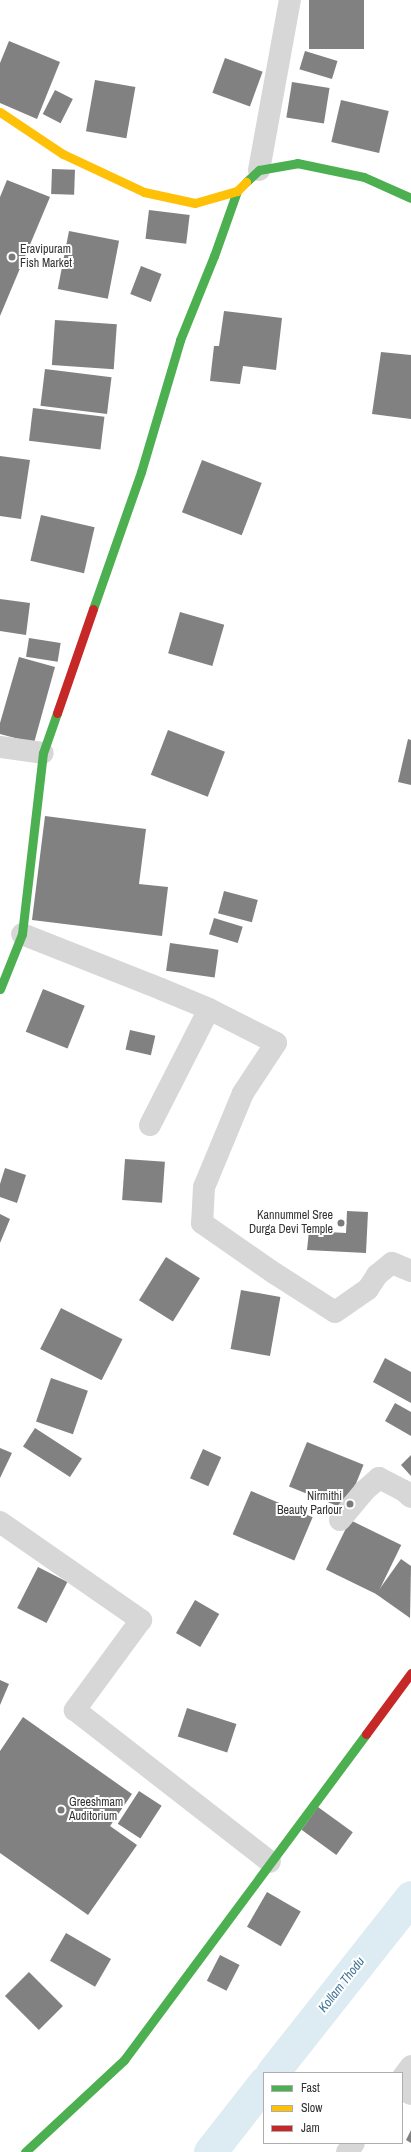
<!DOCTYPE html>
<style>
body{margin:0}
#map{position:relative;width:411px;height:2152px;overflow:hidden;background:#fff;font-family:"Archivo Narrow",sans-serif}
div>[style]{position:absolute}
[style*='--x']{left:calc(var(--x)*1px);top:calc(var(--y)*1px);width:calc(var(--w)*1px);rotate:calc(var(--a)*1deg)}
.canal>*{height:33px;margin:-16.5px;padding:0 16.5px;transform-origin:16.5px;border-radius:16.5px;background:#ddebf3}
.building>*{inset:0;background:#818181;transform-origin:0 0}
.street>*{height:22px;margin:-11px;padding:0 11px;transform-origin:11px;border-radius:11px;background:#d7d7d7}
.fast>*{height:9px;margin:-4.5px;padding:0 4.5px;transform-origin:4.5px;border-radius:4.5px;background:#4caf50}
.slow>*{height:9px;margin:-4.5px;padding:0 4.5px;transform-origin:4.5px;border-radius:4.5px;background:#ffc107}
.jam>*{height:9px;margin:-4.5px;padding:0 4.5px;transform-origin:4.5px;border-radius:4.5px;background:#c62828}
.dots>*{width:11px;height:11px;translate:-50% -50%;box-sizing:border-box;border:2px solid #fff;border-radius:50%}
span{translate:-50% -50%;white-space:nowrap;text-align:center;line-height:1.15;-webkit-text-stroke:4px #fff;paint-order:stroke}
.poi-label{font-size:12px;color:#333}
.left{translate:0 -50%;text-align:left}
.right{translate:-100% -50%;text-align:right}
.water-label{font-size:13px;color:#3f7597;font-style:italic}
.legend{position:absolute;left:263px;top:2072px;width:140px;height:72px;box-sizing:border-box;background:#fff;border:1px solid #adadad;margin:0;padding:5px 7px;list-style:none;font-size:12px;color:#333}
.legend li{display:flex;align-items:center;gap:8px;height:20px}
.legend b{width:20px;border:1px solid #adadad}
</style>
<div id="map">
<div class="canal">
<i style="--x:272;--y:2073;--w:224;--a:-51.7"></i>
<i style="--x:210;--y:2152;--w:88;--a:-52"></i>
</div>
<div class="building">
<i style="left:309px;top:0;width:55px;height:49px"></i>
<i style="clip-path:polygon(9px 41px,60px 62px,37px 119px,0 103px,0 63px)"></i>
<i style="left:305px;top:51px;width:34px;height:19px;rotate:17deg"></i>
<i style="left:225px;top:58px;width:40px;height:37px;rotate:20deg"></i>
<i style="left:95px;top:80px;width:41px;height:52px;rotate:10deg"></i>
<i style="left:292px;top:82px;width:38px;height:36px;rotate:9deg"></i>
<i style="left:55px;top:90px;width:20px;height:27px;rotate:27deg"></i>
<i style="left:341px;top:100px;width:49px;height:43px;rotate:13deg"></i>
<i style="left:52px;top:169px;width:23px;height:25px;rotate:2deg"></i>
<i style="clip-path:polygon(7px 180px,50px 197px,0 316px,0 197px)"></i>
<i style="left:149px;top:210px;width:41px;height:29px;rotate:7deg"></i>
<i style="left:69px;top:231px;width:51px;height:59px;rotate:11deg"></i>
<i style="left:141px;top:266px;width:22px;height:30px;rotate:21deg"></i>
<i style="clip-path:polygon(224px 311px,282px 318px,276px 370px,243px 366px,240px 384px,210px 381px,214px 346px,219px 346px)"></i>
<i style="left:55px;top:320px;width:62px;height:45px;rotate:4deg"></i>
<i style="clip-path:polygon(381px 352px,411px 355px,411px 419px,372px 414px)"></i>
<i style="left:45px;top:369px;width:67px;height:37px;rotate:7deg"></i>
<i style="left:33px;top:408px;width:72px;height:33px;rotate:7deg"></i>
<i style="clip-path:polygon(0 456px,30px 460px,21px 519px,0 516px)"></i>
<i style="left:202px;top:460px;width:64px;height:56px;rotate:21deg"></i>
<i style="left:41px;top:515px;width:55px;height:47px;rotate:13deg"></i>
<i style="clip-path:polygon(0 599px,30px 603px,26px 635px,0 631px)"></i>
<i style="left:180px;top:612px;width:46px;height:43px;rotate:16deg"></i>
<i style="left:29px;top:638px;width:32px;height:19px;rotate:9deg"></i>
<i style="clip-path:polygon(19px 657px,55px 667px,34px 743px,0 734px,0 723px)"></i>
<i style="left:168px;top:730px;width:61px;height:48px;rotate:21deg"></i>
<i style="clip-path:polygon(408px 739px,411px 740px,411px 785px,398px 782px)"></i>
<i style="clip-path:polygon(45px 816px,146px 829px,139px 884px,168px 887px,162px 936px,32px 920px)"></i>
<i style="left:224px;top:891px;width:35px;height:23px;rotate:15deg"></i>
<i style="left:214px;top:918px;width:30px;height:17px;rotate:17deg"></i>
<i style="left:170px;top:943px;width:49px;height:28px;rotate:8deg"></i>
<i style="left:43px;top:989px;width:45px;height:46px;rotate:22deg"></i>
<i style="left:130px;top:1030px;width:26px;height:20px;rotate:13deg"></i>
<i style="left:125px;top:1159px;width:40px;height:41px;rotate:4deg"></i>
<i style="clip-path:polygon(5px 1168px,26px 1175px,17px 1203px,0 1197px,0 1184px)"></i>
<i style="clip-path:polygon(347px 1211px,368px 1212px,366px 1253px,307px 1250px,309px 1231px,346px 1233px)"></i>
<i style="clip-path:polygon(0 1214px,10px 1219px,0 1243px)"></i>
<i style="left:166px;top:1257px;width:40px;height:51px;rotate:32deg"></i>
<i style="left:241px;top:1290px;width:40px;height:60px;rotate:10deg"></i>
<i style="left:61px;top:1308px;width:69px;height:46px;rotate:27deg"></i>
<i style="clip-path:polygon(385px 1358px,411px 1372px,411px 1403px,373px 1382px)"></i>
<i style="left:51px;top:1378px;width:39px;height:46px;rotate:19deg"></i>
<i style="clip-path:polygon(395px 1403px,411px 1412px,411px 1436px,385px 1421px)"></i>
<i style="left:35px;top:1428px;width:56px;height:22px;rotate:33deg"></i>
<i style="left:307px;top:1442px;width:61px;height:48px;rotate:22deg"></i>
<i style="clip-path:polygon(0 1448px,12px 1453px,0 1478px)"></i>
<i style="left:203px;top:1449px;width:20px;height:32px;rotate:24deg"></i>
<i style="clip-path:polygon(411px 1455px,411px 1476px,401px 1465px)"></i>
<i style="left:251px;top:1491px;width:67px;height:47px;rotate:23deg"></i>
<i style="left:350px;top:1520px;width:57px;height:55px;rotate:26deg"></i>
<i style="clip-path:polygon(401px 1559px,411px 1566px,410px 1618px,376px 1594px)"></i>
<i style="left:38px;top:1567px;width:33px;height:46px;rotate:27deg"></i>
<i style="left:195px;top:1600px;width:28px;height:38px;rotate:30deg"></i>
<i style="clip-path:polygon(0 1680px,9px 1684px,0 1705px)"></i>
<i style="left:187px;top:1708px;width:52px;height:30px;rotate:18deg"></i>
<i style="clip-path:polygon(23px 1717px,132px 1794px,110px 1826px,137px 1845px,88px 1915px,0 1853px,0 1751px)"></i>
<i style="left:139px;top:1791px;width:27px;height:39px;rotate:33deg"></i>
<i style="left:318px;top:1807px;width:43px;height:28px;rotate:36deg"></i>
<i style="left:267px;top:1892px;width:39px;height:40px;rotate:30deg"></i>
<i style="left:66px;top:1933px;width:52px;height:32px;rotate:30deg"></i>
<i style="left:220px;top:1955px;width:22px;height:29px;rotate:27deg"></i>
<i style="left:29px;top:1972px;width:48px;height:34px;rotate:45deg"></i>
<i style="clip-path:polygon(411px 2130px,411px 2143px,406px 2140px)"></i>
</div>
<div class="street">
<i style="--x:259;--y:170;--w:173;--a:-79.7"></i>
<i style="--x:0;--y:747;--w:43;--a:7.9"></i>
<i style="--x:22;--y:934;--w:149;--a:21.6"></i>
<i style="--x:161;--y:989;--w:52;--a:22.6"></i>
<i style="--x:209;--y:1009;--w:75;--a:26.9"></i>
<i style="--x:276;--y:1043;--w:60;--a:123.4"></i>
<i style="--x:243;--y:1093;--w:102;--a:112.5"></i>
<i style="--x:204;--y:1187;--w:36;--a:93"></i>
<i style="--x:202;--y:1223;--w:88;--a:34.8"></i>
<i style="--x:274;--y:1273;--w:72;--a:32.6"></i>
<i style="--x:335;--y:1312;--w:40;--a:-34.9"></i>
<i style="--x:368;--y:1289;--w:17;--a:-57"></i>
<i style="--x:377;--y:1275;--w:19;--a:-39"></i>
<i style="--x:392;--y:1263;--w:21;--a:23"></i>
<i style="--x:150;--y:1125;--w:130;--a:-63"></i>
<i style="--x:340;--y:1520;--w:38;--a:-50"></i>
<i style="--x:364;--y:1491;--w:20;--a:-41"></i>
<i style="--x:379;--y:1478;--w:28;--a:27"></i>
<i style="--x:404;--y:1491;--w:9;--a:41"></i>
<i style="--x:0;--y:1522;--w:172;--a:34.8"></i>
<i style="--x:141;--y:1620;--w:112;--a:126.3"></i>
<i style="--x:75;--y:1710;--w:247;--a:37.9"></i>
<i style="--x:402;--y:2078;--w:15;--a:-53"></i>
<i style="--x:402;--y:2089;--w:10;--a:29"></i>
<i style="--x:347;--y:2152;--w:11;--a:-52"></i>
</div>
<div class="fast">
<i style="--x:246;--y:182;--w:18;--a:-43"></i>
<i style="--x:259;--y:170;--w:39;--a:-10"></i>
<i style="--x:297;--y:163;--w:68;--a:11.8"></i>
<i style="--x:364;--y:177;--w:51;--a:24.1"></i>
<i style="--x:93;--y:609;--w:145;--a:-70.7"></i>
<i style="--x:141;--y:472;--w:138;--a:-73.5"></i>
<i style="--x:180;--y:340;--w:91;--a:-68"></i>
<i style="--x:214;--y:256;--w:69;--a:-70.5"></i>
<i style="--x:0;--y:989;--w:59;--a:-68.2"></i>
<i style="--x:22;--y:934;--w:182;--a:-83.4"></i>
<i style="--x:43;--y:753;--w:42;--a:-70.7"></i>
<i style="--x:25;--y:2152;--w:135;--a:-42.9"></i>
<i style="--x:124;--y:2060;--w:406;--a:-53.4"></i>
</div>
<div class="slow">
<i style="--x:0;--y:112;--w:76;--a:33.7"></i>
<i style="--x:63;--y:154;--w:89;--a:25.1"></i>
<i style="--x:144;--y:192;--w:52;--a:12.2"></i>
<i style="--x:195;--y:203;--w:44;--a:-15.9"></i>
<i style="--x:237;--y:191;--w:13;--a:-45"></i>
</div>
<div class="jam">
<i style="--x:57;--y:713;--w:110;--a:-70.9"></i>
<i style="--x:366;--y:1734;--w:76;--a:-53.6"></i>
</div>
<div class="dots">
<i style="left:12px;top:257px;background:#7a7a7a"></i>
<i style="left:341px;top:1223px;background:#7a7a7a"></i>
<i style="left:350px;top:1504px;background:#7a7a7a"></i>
<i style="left:61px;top:1810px;background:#7a7a7a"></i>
</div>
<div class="poi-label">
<span class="left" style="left:20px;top:257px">Eravipuram<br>Fish Market</span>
<span class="right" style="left:333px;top:1223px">Kannummel Sree<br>Durga Devi Temple</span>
<span class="right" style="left:342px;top:1504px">Nirmithi<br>Beauty Parlour</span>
<span class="left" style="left:69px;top:1810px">Greeshmam<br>Auditorium</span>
</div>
<div class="water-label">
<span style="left:342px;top:1985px;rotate:-52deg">Kollam Thodu</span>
</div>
<ul class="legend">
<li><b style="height:5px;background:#4caf50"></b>Fast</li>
<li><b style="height:5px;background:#ffc107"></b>Slow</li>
<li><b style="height:5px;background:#c62828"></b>Jam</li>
</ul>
</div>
